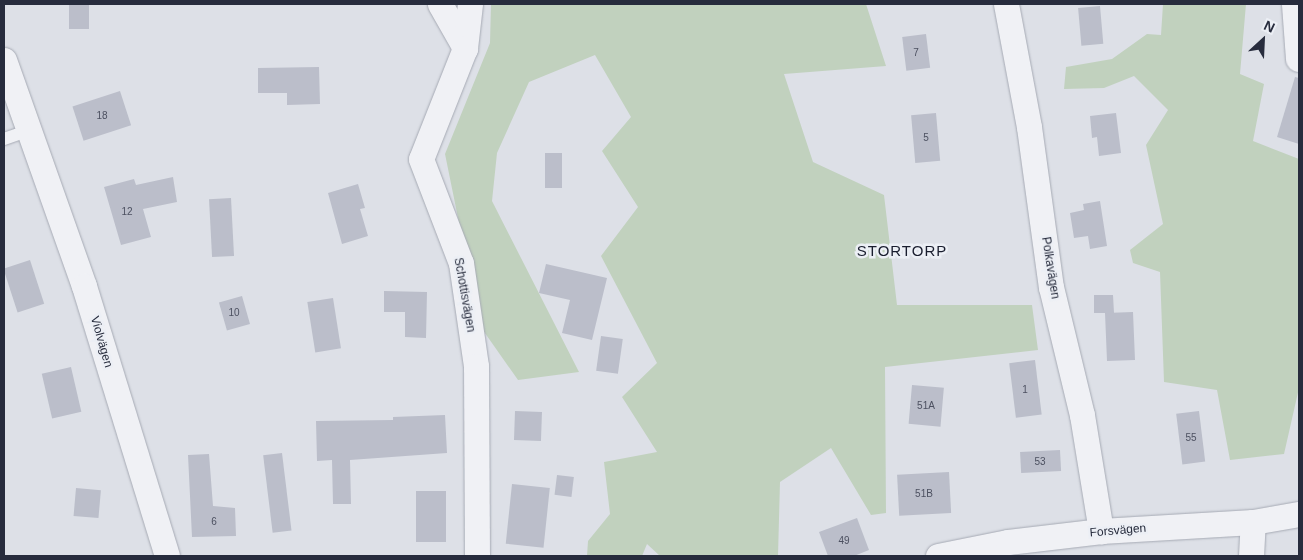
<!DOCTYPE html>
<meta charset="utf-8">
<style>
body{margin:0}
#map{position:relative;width:1303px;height:560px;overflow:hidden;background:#dde0e7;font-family:Arial,sans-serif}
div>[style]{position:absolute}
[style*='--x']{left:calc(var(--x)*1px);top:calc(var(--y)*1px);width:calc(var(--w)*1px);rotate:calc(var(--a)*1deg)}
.green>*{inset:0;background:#c1d1be}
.building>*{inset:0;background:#bbbeca;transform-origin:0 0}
.roads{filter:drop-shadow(0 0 1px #a6aab4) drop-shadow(0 0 1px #a6aab4)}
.service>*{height:12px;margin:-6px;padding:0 6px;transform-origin:6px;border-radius:6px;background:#f0f1f5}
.minor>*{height:25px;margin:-12.5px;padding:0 12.5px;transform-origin:12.5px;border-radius:12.5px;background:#f0f1f5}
span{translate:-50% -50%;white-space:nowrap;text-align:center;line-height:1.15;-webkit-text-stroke:5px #eceff5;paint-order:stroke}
.number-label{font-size:10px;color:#4c5060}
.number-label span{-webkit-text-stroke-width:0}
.street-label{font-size:12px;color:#272c3d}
.quarter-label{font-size:15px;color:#191d2e;letter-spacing:1px}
.frame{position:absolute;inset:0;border:5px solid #272c3d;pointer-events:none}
.north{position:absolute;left:1238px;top:15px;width:50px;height:50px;-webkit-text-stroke:4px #eceff5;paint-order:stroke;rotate:25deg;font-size:14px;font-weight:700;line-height:20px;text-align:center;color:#272c3d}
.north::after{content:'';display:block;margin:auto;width:18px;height:22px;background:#272c3d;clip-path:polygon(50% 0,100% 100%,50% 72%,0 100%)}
</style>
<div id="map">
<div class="green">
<i style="clip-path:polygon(491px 4px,866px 4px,886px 66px,784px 74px,813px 162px,884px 195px,897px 305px,1032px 305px,1038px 350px,885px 367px,886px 513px,871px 515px,831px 448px,780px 482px,778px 556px,660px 556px,647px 544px,642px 556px,587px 556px,588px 541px,610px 514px,604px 462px,657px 452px,622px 397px,657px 363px,601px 256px,638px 207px,602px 151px,631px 117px,595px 55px,529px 82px,497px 153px,492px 201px,579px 372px,518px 380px,480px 326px,445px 154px,490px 43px)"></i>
<i style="clip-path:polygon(1163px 4px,1246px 4px,1240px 74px,1264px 84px,1253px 141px,1299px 159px,1299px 388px,1284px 454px,1230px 460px,1217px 390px,1164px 382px,1160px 272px,1133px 263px,1130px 250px,1163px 224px,1146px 145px,1168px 110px,1134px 76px,1104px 88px,1064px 89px,1066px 67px,1112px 59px,1147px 34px,1161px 35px)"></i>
</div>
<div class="building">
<i style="left:69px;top:4px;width:20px;height:25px"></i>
<i style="left:1100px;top:6px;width:38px;height:22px;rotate:85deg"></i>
<i style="left:926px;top:34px;width:34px;height:24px;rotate:83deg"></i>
<i style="clip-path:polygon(319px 67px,320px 104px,287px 105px,287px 93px,258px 93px,258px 68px)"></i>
<i style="clip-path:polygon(1295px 77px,1299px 78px,1299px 144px,1277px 137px)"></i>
<i style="left:120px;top:91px;width:36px;height:50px;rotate:72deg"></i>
<i style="left:936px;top:113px;width:48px;height:25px;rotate:85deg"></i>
<i style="clip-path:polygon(1116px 113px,1121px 153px,1099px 156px,1097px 137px,1092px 138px,1090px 116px)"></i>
<i style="left:545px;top:153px;width:17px;height:35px"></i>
<i style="clip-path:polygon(173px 177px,177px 202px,143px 209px,151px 237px,121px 245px,104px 187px,134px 179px,136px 185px)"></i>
<i style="clip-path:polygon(358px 184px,365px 208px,360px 209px,368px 236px,342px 244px,328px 193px)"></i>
<i style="left:231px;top:198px;width:58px;height:22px;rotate:87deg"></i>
<i style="clip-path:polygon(1100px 201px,1107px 246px,1090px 249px,1088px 236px,1074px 238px,1070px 213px,1084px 210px,1083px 204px)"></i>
<i style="left:30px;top:260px;width:46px;height:28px;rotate:72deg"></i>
<i style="clip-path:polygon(546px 264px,607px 278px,592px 340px,562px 333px,570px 300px,539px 293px)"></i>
<i style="clip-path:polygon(384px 291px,427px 292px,426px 338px,405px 337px,405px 312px,384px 312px)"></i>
<i style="clip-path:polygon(1094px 295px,1113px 295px,1114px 313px,1106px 313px,1133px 312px,1135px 360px,1107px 361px,1105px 313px,1094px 313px)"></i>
<i style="left:242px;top:296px;width:29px;height:24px;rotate:74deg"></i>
<i style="left:333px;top:298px;width:51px;height:26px;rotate:81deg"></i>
<i style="left:601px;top:336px;width:22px;height:35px;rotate:8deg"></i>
<i style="left:1035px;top:360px;width:55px;height:26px;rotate:83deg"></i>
<i style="left:71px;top:367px;width:46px;height:30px;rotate:77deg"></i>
<i style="left:912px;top:385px;width:32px;height:39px;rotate:5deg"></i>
<i style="left:515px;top:411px;width:27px;height:29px;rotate:2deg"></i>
<i style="left:1199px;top:411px;width:51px;height:23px;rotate:83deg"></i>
<i style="clip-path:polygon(445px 415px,447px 453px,350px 460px,351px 504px,333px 504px,332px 460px,317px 461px,316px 421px,393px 420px,393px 417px)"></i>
<i style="left:1060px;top:450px;width:21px;height:40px;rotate:87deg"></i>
<i style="left:282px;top:453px;width:78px;height:19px;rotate:83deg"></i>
<i style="clip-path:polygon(209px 454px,213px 506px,235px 508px,236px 536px,192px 537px,188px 455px)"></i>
<i style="left:949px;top:472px;width:41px;height:52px;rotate:87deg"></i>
<i style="left:557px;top:475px;width:17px;height:20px;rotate:7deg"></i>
<i style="left:512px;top:484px;width:38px;height:60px;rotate:6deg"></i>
<i style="left:76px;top:488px;width:25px;height:28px;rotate:5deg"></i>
<i style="left:416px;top:491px;width:30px;height:51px"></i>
<i style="clip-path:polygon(857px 518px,869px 550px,854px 556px,828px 556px,819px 532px)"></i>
</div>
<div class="roads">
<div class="service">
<i style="--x:4;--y:139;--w:24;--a:-19"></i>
</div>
<div class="minor">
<i style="--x:440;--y:4;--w:51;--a:60.4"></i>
<i style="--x:470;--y:4;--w:44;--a:96.5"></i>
<i style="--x:465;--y:48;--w:119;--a:111.6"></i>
<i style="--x:421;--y:159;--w:111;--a:69"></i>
<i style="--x:461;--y:263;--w:104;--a:81.7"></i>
<i style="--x:476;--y:366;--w:190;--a:89.7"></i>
<i style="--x:1006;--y:4;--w:125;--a:79.4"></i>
<i style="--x:1029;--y:127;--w:162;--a:82.2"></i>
<i style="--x:1051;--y:287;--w:132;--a:76.4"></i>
<i style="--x:1082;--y:415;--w:118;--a:80.7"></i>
<i style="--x:1294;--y:4;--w:55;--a:85.8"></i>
<i style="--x:4;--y:60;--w:240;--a:70.5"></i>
<i style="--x:84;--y:286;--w:282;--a:72.9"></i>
<i style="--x:938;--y:556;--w:71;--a:-11.3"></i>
<i style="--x:1008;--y:542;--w:94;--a:-6.7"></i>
<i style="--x:1101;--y:531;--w:152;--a:-3.4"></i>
<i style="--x:1253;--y:522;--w:47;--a:-9.9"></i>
<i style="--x:1251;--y:556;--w:34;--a:-87"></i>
</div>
</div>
<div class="number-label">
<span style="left:916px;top:53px">7</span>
<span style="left:102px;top:116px">18</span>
<span style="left:926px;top:138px">5</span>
<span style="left:127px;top:212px">12</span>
<span style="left:234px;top:313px">10</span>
<span style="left:1025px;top:390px">1</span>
<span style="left:926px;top:406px">51A</span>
<span style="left:1191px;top:438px">55</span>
<span style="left:1040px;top:462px">53</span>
<span style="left:924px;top:494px">51B</span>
<span style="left:214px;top:522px">6</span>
<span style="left:844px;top:541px">49</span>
</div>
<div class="street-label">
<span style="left:1050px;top:268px;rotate:81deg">Polkavägen</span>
<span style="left:464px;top:295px;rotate:80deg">Schottisvägen</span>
<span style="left:101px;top:342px;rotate:74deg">Violvägen</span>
<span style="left:1118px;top:531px;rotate:-5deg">Forsvägen</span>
</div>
<div class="quarter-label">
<span style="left:902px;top:251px">STORTORP</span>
</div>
<div class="frame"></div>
<div class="north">N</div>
</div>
